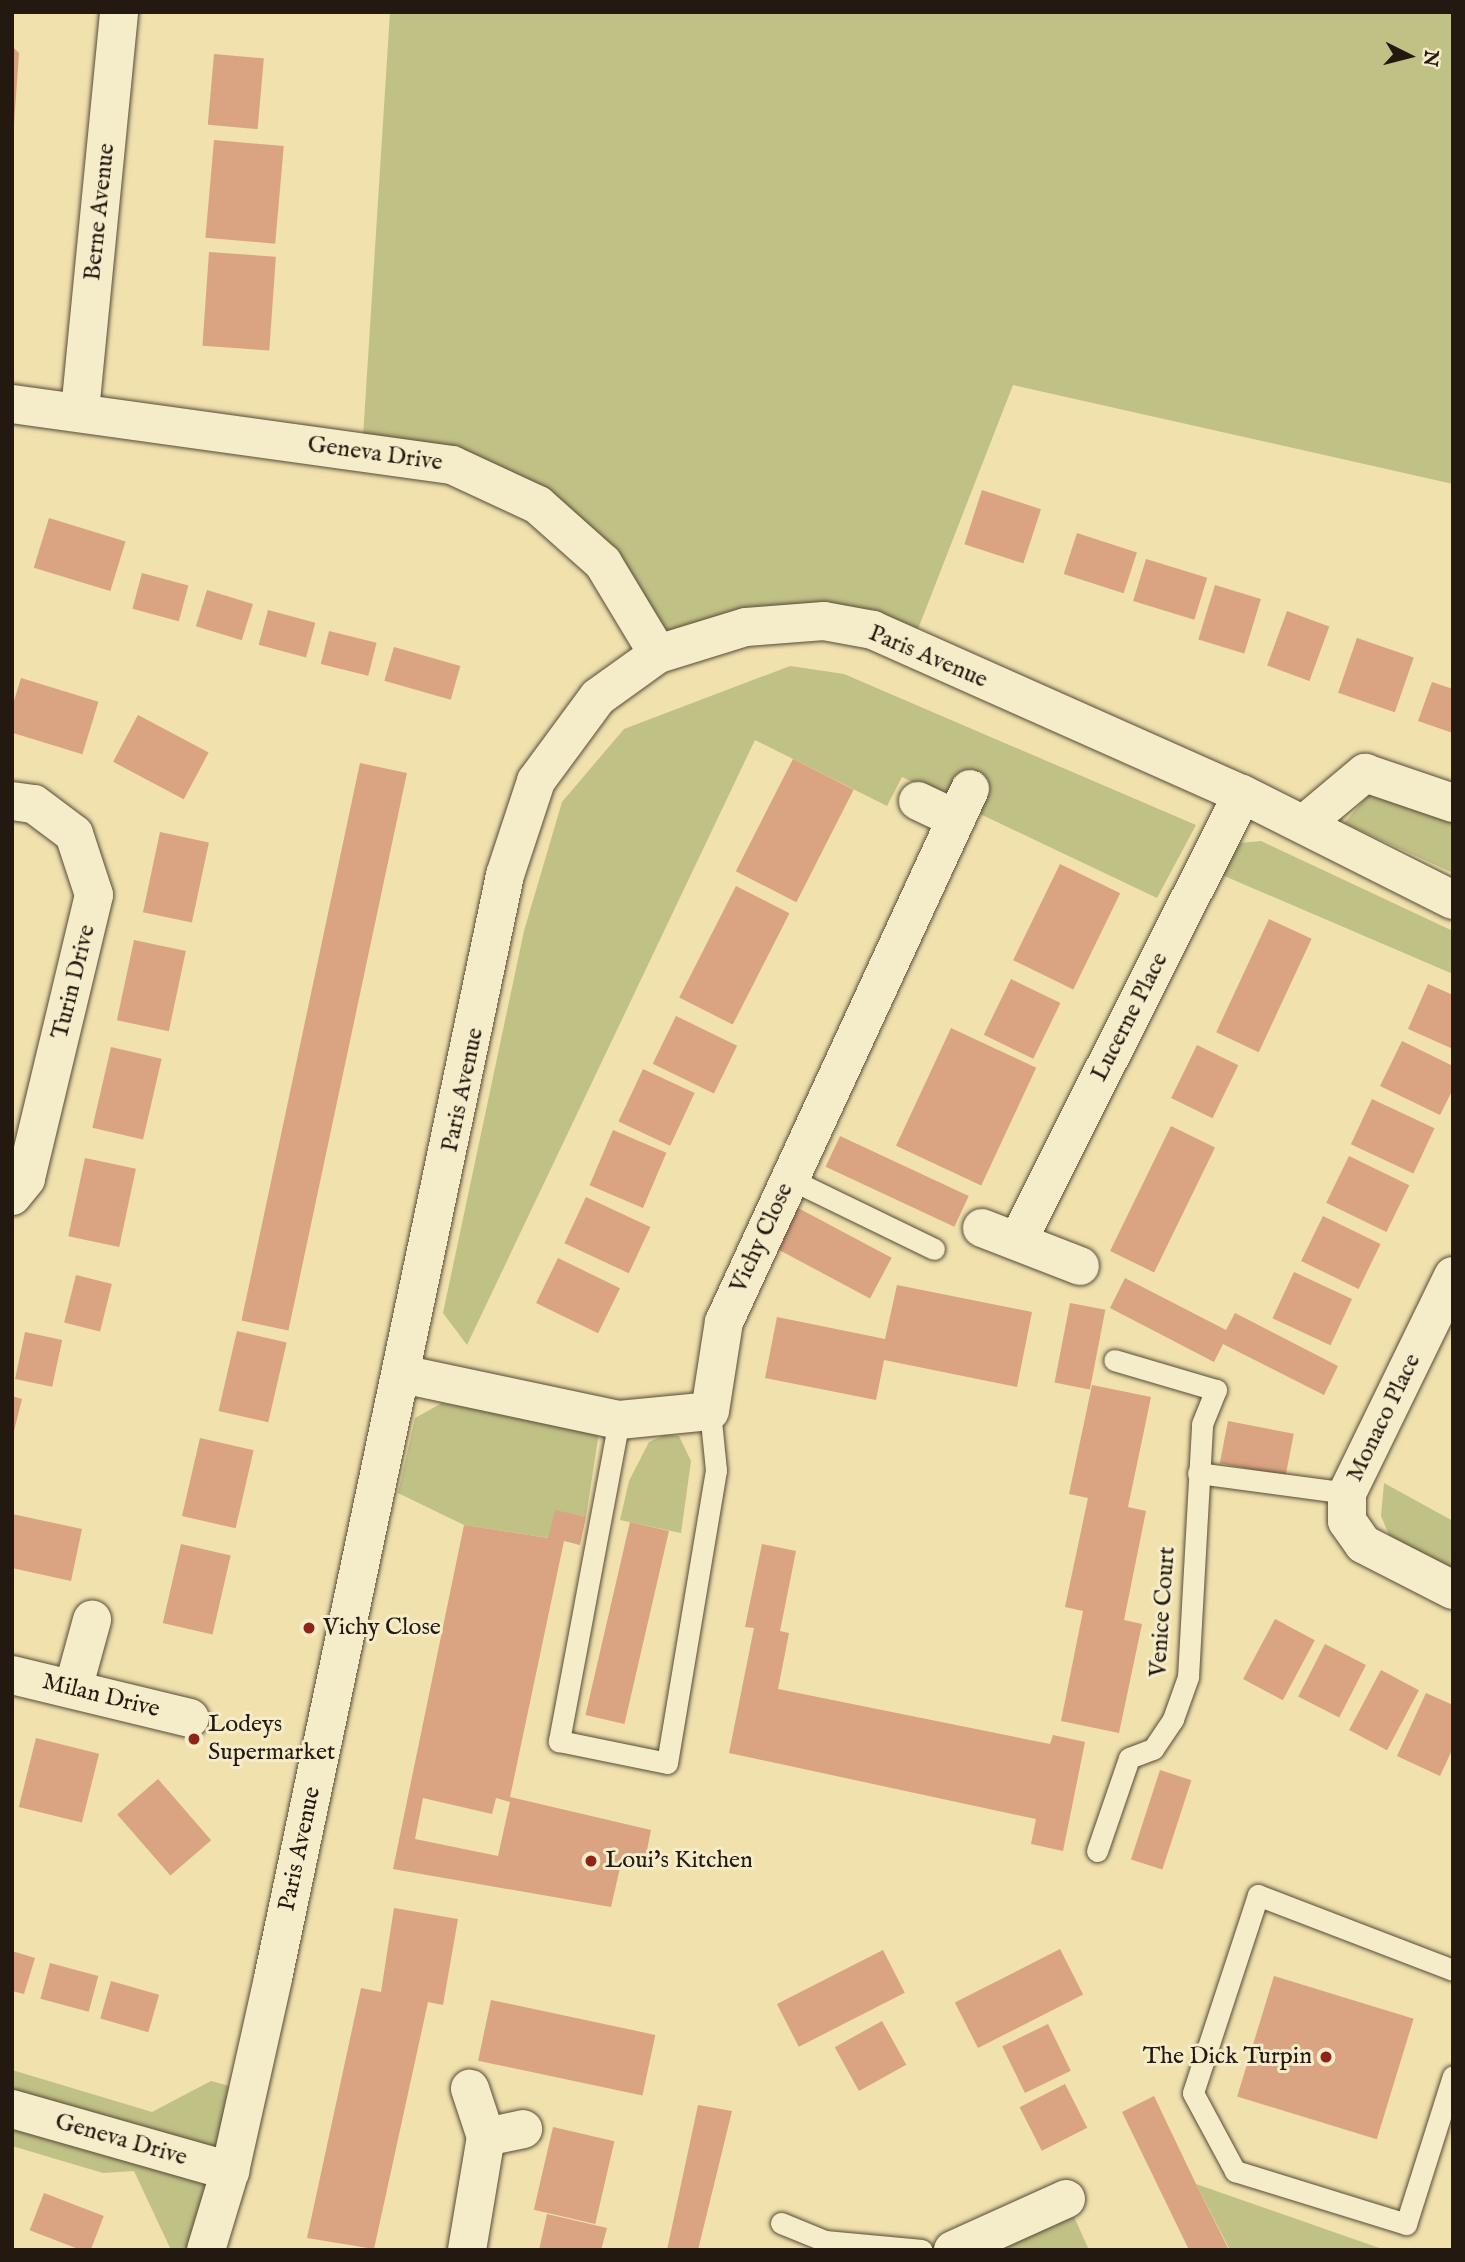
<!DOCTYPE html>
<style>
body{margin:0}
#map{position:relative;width:1465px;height:2262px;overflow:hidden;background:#f0e1ad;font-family:"IM FELL English",serif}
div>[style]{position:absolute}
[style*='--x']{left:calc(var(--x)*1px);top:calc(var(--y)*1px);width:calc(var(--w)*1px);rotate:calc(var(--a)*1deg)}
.green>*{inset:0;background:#c0c185}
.building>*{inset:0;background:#daa381;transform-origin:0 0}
.roads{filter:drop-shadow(0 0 2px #574b38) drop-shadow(0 0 2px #574b38)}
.service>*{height:21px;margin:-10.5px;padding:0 10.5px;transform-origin:10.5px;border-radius:10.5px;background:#f5ecca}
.minor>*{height:38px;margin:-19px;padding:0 19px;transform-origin:19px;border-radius:19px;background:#f5ecca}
.dots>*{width:19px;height:19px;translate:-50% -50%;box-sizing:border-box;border:4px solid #f5ecca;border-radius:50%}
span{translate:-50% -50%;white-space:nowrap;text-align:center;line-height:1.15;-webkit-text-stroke:6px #f5ecca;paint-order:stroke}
.street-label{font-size:24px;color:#241911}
.poi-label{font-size:24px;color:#241911}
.left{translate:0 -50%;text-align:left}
.right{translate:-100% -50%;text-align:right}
.frame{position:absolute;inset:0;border:14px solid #241911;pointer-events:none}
.north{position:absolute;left:1374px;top:21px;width:70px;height:70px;-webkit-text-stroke:5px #f5ecca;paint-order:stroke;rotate:96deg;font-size:19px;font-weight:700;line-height:28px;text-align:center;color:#241911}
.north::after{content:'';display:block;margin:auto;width:24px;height:32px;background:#241911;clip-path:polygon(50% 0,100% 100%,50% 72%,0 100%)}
</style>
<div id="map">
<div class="green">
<i style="clip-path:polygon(390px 12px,1453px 12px,1453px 484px,1013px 385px,911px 647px,873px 630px,658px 654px,538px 505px,362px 453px)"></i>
<i style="clip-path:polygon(790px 666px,844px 674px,1196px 825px,1157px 898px,902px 777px,887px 806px,755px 740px,467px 1345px,443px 1313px,524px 931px,562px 802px,624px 729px)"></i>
<i style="clip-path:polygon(1371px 792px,1453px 821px,1453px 873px,1344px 823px)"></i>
<i style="clip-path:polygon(1261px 841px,1453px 931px,1453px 974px,1222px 875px,1240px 843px)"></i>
<i style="clip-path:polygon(442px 1403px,599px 1432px,586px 1517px,555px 1511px,549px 1538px,464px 1525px,398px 1493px,415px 1418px)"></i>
<i style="clip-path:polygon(665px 1435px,679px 1436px,691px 1461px,681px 1533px,620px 1520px,629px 1481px,649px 1442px)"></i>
<i style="clip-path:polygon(1384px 1483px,1453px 1521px,1453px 1571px,1389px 1535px,1381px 1516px)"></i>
<i style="clip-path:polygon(12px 2070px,152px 2112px,211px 2081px,248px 2091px,206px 2250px,171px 2250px,134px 2171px,103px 2173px,12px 2146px)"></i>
<i style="clip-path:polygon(1196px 2184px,1385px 2250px,1230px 2250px)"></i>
<i style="clip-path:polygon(1066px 2199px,1089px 2250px,953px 2250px)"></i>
</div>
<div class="building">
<i style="clip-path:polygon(12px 46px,19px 53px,14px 124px,12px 124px)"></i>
<i style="left:214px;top:54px;width:50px;height:71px;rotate:5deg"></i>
<i style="left:214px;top:140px;width:70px;height:98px;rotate:5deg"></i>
<i style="left:209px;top:252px;width:67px;height:94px;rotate:4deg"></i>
<i style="left:982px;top:490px;width:62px;height:57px;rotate:18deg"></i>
<i style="left:49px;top:518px;width:80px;height:52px;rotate:17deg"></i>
<i style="left:1077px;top:533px;width:63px;height:43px;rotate:18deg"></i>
<i style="left:1146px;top:559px;width:64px;height:44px;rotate:17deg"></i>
<i style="left:142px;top:573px;width:48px;height:37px;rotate:15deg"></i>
<i style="left:1215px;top:585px;width:48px;height:57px;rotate:17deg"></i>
<i style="left:207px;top:590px;width:48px;height:38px;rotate:17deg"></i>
<i style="left:268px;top:610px;width:49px;height:36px;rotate:15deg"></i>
<i style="left:1287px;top:611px;width:45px;height:58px;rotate:20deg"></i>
<i style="left:329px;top:631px;width:49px;height:34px;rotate:14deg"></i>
<i style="left:1357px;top:638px;width:60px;height:58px;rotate:19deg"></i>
<i style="left:394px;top:647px;width:69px;height:35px;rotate:16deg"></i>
<i style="left:21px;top:678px;width:81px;height:55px;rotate:17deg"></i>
<i style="clip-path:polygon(1432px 682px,1453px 689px,1453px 733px,1418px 721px)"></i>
<i style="left:138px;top:715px;width:80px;height:53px;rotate:28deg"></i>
<i style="left:793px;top:759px;width:68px;height:126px;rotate:27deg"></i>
<i style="left:360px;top:763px;width:48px;height:570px;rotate:12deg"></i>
<i style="left:160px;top:832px;width:50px;height:82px;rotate:12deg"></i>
<i style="left:1060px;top:864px;width:67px;height:107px;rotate:26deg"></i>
<i style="left:736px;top:886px;width:60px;height:125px;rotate:27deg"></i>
<i style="left:1269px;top:919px;width:47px;height:125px;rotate:25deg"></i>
<i style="left:134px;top:940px;width:53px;height:82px;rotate:12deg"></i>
<i style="left:1011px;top:979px;width:55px;height:62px;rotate:26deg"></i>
<i style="clip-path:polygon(1428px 984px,1453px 995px,1453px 1049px,1408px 1029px)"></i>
<i style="left:676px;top:1016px;width:68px;height:53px;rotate:26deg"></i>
<i style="left:951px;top:1028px;width:94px;height:130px;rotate:25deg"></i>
<i style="clip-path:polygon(1402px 1041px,1453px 1066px,1453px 1089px,1440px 1115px,1380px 1086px)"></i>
<i style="left:1197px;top:1045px;width:46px;height:59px;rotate:26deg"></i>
<i style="left:111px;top:1047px;width:52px;height:83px;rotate:13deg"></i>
<i style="left:643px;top:1069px;width:57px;height:58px;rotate:25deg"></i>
<i style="left:1372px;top:1099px;width:69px;height:50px;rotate:25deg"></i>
<i style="left:1171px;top:1126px;width:49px;height:139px;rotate:26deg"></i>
<i style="left:613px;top:1130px;width:58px;height:60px;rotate:23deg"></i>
<i style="left:840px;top:1136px;width:142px;height:34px;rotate:25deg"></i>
<i style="left:1349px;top:1156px;width:67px;height:52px;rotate:26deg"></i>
<i style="left:85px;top:1158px;width:52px;height:80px;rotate:12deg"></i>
<i style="left:586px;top:1197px;width:71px;height:51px;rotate:25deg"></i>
<i style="left:798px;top:1208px;width:106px;height:46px;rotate:28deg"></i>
<i style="left:1323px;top:1216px;width:64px;height:50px;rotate:26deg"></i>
<i style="left:558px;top:1258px;width:69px;height:50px;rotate:26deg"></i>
<i style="left:1294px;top:1272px;width:64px;height:51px;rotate:25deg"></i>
<i style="left:76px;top:1275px;width:37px;height:49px;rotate:14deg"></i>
<i style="clip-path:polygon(1125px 1278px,1226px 1330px,1235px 1313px,1338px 1366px,1324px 1395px,1223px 1344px,1214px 1362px,1110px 1308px)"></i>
<i style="clip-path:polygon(897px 1285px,1032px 1312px,1017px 1387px,884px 1360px,876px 1400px,765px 1378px,777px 1317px,885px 1339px)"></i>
<i style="left:1070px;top:1303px;width:36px;height:81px;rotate:11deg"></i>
<i style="left:237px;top:1331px;width:51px;height:82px;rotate:13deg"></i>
<i style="left:25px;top:1332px;width:38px;height:48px;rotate:12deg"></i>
<i style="clip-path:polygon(1092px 1385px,1151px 1397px,1128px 1507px,1146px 1511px,1124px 1620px,1142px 1624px,1119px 1733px,1061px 1721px,1083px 1611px,1065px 1607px,1088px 1498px,1069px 1494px)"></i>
<i style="clip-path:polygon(12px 1396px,22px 1399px,13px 1435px,12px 1435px)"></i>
<i style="left:1228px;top:1421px;width:67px;height:43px;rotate:11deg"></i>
<i style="left:200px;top:1438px;width:55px;height:80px;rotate:13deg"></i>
<i style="clip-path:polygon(evenodd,555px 1510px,586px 1517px,580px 1545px,564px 1541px,510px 1797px,651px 1830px,644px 1865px,622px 1859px,611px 1907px,393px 1869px,464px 1525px,548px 1538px,555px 1510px,423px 1798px,492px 1814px,496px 1798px,510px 1802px,498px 1856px,415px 1839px,423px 1798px)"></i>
<i style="clip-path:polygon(12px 1514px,82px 1529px,71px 1581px,12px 1568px)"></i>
<i style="left:630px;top:1522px;width:40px;height:198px;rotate:13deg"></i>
<i style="left:181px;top:1544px;width:51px;height:81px;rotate:13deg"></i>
<i style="clip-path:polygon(762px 1544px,796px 1551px,780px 1631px,789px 1633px,778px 1689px,1050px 1744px,1053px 1735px,1085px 1742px,1063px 1851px,1031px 1844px,1036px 1819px,729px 1753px,754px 1628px,745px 1627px)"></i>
<i style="left:1275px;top:1619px;width:45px;height:68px;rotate:28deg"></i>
<i style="left:1325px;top:1644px;width:46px;height:59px;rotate:27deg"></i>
<i style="left:1381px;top:1670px;width:43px;height:68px;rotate:28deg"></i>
<i style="clip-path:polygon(1426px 1693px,1453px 1705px,1453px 1748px,1440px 1776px,1397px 1756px)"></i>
<i style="left:36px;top:1738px;width:65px;height:71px;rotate:14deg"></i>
<i style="left:1160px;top:1770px;width:33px;height:94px;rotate:18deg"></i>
<i style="left:158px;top:1779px;width:81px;height:54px;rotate:49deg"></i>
<i style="clip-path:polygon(394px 1908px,458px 1919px,443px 2005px,428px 2002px,374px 2249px,307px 2238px,361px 1988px,381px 1992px)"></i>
<i style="left:1060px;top:1949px;width:51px;height:118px;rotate:63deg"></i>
<i style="left:883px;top:1950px;width:48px;height:119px;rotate:63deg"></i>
<i style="clip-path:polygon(12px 1951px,35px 1958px,24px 1994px,12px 1991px)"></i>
<i style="left:50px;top:1963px;width:50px;height:37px;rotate:15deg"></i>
<i style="left:1274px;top:1976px;width:146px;height:126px;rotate:17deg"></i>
<i style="left:111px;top:1981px;width:50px;height:39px;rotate:16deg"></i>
<i style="left:491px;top:2000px;width:168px;height:62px;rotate:12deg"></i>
<i style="left:882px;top:2021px;width:50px;height:54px;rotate:61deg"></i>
<i style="left:1048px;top:2024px;width:52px;height:51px;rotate:64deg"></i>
<i style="left:1065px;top:2084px;width:49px;height:51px;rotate:63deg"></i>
<i style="clip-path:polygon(1154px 2096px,1196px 2184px,1229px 2250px,1189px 2250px,1122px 2112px)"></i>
<i style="clip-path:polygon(698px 2105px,732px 2111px,698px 2250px,667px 2250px)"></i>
<i style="left:553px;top:2127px;width:63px;height:85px;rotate:13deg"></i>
<i style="left:44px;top:2193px;width:64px;height:40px;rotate:21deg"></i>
<i style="clip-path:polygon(547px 2214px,607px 2228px,601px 2250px,539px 2250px)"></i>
</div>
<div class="roads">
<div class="service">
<i style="--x:790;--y:1179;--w:160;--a:25.9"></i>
<i style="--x:619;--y:1420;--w:327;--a:100.6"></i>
<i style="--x:559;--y:1741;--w:110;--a:11.5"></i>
<i style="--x:667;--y:1763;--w:297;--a:-80.5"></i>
<i style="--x:716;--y:1470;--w:59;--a:-95.8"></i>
<i style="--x:1198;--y:1473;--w:150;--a:7.6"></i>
<i style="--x:1097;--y:1851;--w:98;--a:-71"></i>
<i style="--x:1129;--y:1758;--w:26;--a:-21"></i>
<i style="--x:1153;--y:1749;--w:36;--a:-56"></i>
<i style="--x:1173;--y:1719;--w:45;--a:-70.3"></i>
<i style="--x:1188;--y:1677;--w:253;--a:-86.8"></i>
<i style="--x:1202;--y:1424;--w:37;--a:-68"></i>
<i style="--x:1216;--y:1390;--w:106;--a:-163.6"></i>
<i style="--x:1453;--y:1970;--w:209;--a:-159"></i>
<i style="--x:1258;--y:1895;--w:208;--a:108.2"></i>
<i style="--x:1193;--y:2093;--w:89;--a:61.7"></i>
<i style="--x:1235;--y:2171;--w:179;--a:17.2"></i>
<i style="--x:1406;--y:2224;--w:155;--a:-72.4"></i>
<i style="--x:781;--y:2223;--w:48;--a:22.2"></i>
<i style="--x:825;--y:2241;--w:97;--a:5.3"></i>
</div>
<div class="minor">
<i style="--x:12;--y:404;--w:444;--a:7.9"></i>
<i style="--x:452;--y:465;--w:95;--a:24.9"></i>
<i style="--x:538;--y:505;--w:87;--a:41.7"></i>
<i style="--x:603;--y:563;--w:106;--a:58.9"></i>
<i style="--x:80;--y:411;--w:401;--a:-84.4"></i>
<i style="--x:12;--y:801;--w:22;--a:8"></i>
<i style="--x:34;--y:804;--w:50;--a:36.9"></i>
<i style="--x:74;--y:834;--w:64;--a:71.8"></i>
<i style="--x:94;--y:895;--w:292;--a:103.5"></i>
<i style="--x:26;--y:1179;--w:22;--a:129"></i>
<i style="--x:918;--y:801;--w:42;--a:25.3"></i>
<i style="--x:1304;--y:824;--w:80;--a:-39.9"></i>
<i style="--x:1365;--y:773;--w:93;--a:18.8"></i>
<i style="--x:982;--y:1228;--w:105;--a:21.2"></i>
<i style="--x:1018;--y:1240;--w:499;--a:-63.3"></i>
<i style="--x:1453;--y:1276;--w:242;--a:116"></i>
<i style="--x:1347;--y:1493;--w:28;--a:90"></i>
<i style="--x:1347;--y:1521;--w:28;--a:55"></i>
<i style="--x:1363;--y:1544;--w:101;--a:27.1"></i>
<i style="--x:402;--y:1374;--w:222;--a:12"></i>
<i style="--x:619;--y:1420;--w:91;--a:-5.6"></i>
<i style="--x:710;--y:1411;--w:90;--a:-81.1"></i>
<i style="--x:724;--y:1322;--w:587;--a:-65.22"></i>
<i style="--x:12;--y:1675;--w:183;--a:13.6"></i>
<i style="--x:73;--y:1689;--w:72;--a:-74.6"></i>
<i style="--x:12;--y:2109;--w:227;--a:15.9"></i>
<i style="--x:486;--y:2137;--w:38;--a:-12"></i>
<i style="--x:206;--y:2250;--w:83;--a:-73.1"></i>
<i style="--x:230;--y:2171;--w:198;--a:-77.4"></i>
<i style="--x:273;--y:1978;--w:1127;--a:-78.12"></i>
<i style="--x:505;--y:875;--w:99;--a:-71.7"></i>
<i style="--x:536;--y:781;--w:104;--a:-53.6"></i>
<i style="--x:598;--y:697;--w:74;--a:-35.6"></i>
<i style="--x:658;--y:654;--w:92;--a:-17.1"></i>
<i style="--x:746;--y:627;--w:78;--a:-4.4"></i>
<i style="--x:824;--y:621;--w:50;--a:10.4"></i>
<i style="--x:873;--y:630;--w:404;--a:24"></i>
<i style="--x:1242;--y:794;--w:236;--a:26.7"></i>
<i style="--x:467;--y:2250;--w:115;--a:-80.5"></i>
<i style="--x:486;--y:2137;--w:51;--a:-108.4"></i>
<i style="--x:953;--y:2250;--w:124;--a:-24.3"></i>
</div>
</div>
<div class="dots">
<i style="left:309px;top:1628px;background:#8f2418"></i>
<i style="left:194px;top:1739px;background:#8f2418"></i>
<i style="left:591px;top:1861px;background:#8f2418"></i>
<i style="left:1326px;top:2057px;background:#8f2418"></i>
</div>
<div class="street-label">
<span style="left:100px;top:212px;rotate:-84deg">Berne Avenue</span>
<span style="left:375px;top:454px;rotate:8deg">Geneva Drive</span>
<span style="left:928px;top:657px;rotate:23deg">Paris Avenue</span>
<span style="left:74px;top:982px;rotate:-76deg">Turin Drive</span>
<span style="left:1130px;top:1017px;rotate:-63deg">Lucerne Place</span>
<span style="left:463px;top:1090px;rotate:-78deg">Paris Avenue</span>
<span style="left:762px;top:1238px;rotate:-65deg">Vichy Close</span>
<span style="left:1384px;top:1418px;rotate:-64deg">Monaco Place</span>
<span style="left:1163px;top:1612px;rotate:-86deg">Venice Court</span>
<span style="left:101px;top:1696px;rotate:14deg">Milan Drive</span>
<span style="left:300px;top:1849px;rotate:-78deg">Paris Avenue</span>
<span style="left:121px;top:2140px;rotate:16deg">Geneva Drive</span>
</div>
<div class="poi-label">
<span class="left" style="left:323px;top:1628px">Vichy Close</span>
<span class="left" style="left:208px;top:1739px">Lodeys<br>Supermarket</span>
<span class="left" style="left:605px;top:1861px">Loui's Kitchen</span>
<span class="right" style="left:1312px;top:2057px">The Dick Turpin</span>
</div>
<div class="frame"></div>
<div class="north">N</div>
</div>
